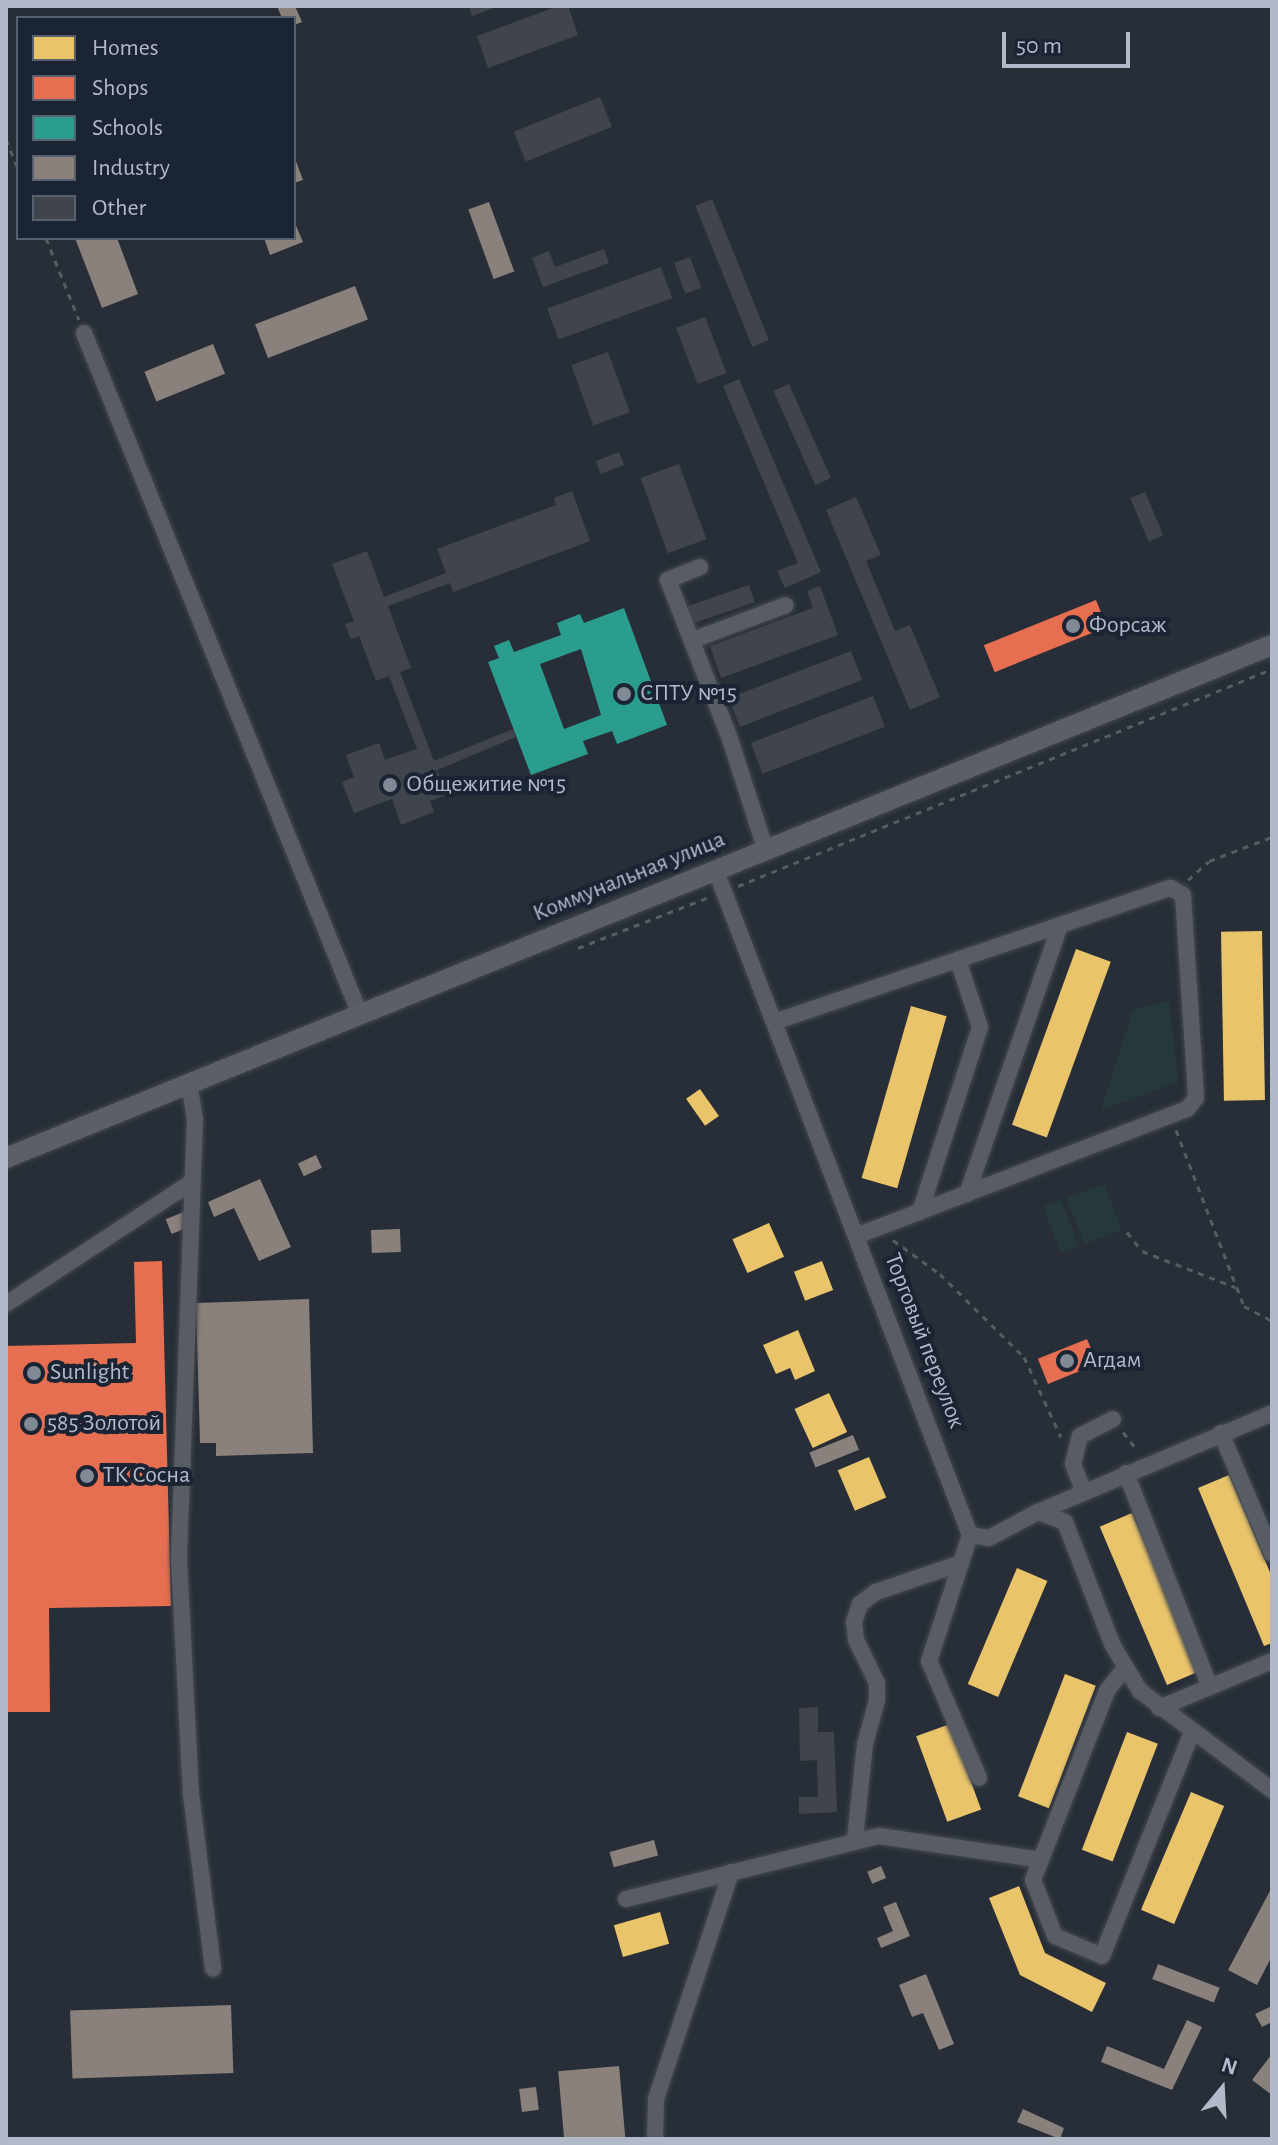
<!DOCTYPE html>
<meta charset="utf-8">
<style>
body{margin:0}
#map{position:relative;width:1278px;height:2145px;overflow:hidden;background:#282e37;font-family:"Alegreya Sans",sans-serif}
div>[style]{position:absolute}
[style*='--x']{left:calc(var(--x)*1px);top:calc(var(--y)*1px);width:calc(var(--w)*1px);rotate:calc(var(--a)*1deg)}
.green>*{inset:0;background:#25393d;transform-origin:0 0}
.homes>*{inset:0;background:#e9c46a;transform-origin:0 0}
.shops>*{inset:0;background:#e76f51;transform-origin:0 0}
.schools>*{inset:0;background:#2a9d8f}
.industry>*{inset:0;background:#8a817c;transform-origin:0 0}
.building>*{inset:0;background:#40454d;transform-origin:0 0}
.path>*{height:3px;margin-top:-1.5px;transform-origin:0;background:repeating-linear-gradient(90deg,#565c62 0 6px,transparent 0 12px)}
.roads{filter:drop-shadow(0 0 2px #444950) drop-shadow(0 0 2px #444950)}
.minor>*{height:16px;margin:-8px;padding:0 8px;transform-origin:8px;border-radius:8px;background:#585d65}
.major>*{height:20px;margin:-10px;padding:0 10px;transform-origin:10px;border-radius:10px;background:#5b5f67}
.dots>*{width:22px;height:22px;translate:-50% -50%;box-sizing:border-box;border:4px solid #1b2432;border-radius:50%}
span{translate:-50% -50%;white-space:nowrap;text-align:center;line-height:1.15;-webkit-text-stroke:8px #1b2432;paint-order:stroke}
.poi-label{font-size:24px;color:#b2bac9}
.left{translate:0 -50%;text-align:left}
.street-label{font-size:24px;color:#b2bac9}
.frame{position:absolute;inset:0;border:8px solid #b2bac9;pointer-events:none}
.legend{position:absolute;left:16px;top:16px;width:280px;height:224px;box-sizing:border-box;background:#1b2432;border:2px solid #57606e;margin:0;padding:10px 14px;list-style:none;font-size:24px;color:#b2bac9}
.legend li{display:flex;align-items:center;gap:16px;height:40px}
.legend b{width:40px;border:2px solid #57606e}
.north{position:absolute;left:1182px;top:2049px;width:80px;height:80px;-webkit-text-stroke:6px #1b2432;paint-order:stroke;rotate:18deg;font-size:22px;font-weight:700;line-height:32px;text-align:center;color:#b2bac9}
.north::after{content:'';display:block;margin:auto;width:28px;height:36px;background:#b2bac9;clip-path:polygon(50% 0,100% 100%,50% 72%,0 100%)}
.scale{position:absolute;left:1002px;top:32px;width:128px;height:36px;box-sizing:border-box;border:4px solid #b2bac9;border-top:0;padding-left:10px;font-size:24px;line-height:28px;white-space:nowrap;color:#b2bac9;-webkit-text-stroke:6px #1b2432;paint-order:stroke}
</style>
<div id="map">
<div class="green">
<i style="clip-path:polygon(1169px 1000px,1178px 1082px,1101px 1110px,1133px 1010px)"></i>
<i style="left:1104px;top:1184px;width:49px;height:40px;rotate:69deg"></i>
<i style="left:1061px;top:1200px;width:49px;height:19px;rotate:69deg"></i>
</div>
<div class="homes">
<i style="left:1262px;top:931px;width:169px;height:41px;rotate:89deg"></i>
<i style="left:1076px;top:949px;width:37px;height:187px;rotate:20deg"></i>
<i style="left:911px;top:1006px;width:37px;height:179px;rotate:16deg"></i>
<i style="left:700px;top:1089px;width:33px;height:17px;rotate:55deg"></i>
<i style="left:769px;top:1223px;width:37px;height:40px;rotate:66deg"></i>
<i style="left:822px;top:1261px;width:31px;height:30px;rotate:69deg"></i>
<i style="clip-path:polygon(798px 1330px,815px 1371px,795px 1380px,790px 1368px,776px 1374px,763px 1345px)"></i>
<i style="left:829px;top:1393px;width:43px;height:38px;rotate:65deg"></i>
<i style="left:869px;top:1457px;width:44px;height:34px;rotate:67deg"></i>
<i style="clip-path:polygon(1229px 1475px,1272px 1577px,1272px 1643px,1264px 1646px,1198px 1488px)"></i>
<i style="left:1132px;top:1513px;width:172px;height:35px;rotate:67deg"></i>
<i style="left:1017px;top:1568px;width:33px;height:126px;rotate:23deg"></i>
<i style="left:1065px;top:1674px;width:33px;height:131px;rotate:21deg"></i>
<i style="left:950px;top:1724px;width:91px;height:36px;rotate:70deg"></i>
<i style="left:1127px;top:1732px;width:33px;height:126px;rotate:21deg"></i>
<i style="left:1191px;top:1792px;width:36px;height:128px;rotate:23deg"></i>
<i style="clip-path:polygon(1019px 1886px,1045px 1953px,1106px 1983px,1092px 2012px,1020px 1975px,989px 1898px)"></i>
<i style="left:660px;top:1912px;width:33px;height:48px;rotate:74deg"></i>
</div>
<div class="shops">
<i style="left:1096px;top:600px;width:29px;height:121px;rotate:68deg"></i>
<i style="clip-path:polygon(162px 1261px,171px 1606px,49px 1608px,50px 1712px,6px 1712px,6px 1346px,136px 1343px,134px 1262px)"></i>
<i style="left:1087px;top:1339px;width:27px;height:53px;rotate:68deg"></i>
</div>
<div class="schools">
<i style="clip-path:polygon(evenodd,624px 608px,667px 725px,617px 744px,612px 731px,583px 741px,588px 754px,531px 775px,488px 662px,499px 658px,494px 646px,509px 640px,514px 652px,561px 635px,557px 623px,580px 614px,584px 623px,624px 608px,581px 649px,601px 715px,564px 729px,540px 664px,581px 649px)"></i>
</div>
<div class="industry">
<i style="clip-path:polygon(277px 6px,295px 6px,302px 22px,294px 25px,294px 18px,282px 18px)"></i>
<i style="clip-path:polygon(294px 156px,303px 180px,294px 183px)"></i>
<i style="left:489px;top:202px;width:74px;height:22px;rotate:70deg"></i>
<i style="clip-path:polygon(294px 221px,303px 242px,270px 255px,264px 238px,294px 238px)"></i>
<i style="clip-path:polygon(75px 238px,117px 238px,138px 294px,102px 308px)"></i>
<i style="left:355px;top:286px;width:36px;height:107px;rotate:69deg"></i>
<i style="left:213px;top:344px;width:32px;height:74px;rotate:68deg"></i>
<i style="left:316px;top:1155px;width:14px;height:20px;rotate:65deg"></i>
<i style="clip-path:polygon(260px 1179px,291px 1247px,259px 1261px,234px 1208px,214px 1217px,208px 1202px)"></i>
<i style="left:186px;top:1211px;width:16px;height:22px;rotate:68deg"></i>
<i style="left:400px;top:1229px;width:23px;height:29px;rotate:88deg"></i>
<i style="clip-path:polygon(309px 1299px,313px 1453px,216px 1456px,216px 1443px,200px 1443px,196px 1303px)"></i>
<i style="left:853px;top:1435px;width:16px;height:47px;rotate:68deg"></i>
<i style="left:654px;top:1840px;width:16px;height:46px;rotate:75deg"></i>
<i style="left:881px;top:1866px;width:13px;height:15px;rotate:67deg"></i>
<i style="clip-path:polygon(1272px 1887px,1272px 1956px,1257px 1985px,1228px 1970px)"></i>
<i style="clip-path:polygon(896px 1902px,910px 1936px,881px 1948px,877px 1938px,893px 1931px,883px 1907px)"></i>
<i style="left:1158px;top:1964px;width:66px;height:16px;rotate:21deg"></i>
<i style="clip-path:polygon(926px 1974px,954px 2044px,939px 2050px,923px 2013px,912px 2017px,899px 1985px)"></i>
<i style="left:231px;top:2005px;width:68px;height:161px;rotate:88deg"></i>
<i style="clip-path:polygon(1272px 2006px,1272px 2022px,1262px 2027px,1255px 2014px)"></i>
<i style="clip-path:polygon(1187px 2020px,1202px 2027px,1172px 2090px,1101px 2062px,1107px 2046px,1164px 2069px)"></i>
<i style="clip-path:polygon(1272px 2054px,1272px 2095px,1252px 2080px)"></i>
<i style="left:619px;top:2066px;width:73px;height:61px;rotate:85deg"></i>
<i style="left:536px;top:2087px;width:23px;height:17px;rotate:83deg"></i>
<i style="clip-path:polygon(1023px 2109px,1064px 2128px,1060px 2139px,1017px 2122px)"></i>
</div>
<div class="building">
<i style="clip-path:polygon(469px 6px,499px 6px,472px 16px)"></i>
<i style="clip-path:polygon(558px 6px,568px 6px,578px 35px,488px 68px,477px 36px)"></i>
<i style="left:600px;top:97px;width:32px;height:93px;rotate:68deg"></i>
<i style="left:712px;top:199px;width:152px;height:18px;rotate:68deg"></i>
<i style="clip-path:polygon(604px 249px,609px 263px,543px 287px,532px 258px,549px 251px,555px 267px)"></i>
<i style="left:690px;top:257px;width:33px;height:17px;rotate:70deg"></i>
<i style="left:661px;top:267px;width:33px;height:121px;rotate:70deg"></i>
<i style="left:705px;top:317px;width:60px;height:31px;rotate:69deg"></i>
<i style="left:608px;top:352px;width:64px;height:39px;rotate:70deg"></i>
<i style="clip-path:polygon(739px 379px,821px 572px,785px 588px,777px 571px,798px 563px,723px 386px)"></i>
<i style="left:789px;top:384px;width:103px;height:17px;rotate:66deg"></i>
<i style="left:619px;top:452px;width:14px;height:25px;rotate:69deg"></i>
<i style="left:679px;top:464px;width:80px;height:41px;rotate:70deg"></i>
<i style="clip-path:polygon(572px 491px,590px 541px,453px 592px,450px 583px,388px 606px,411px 668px,400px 672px,434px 761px,513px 729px,516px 737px,437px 770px,447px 795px,430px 801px,434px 812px,401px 825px,392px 799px,354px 813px,342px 782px,354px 777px,346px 755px,379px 743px,385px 760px,417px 749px,389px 676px,376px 681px,359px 636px,351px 639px,345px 624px,354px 621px,332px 564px,367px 551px,384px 597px,446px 573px,437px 549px,556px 505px,554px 498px)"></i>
<i style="left:1145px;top:492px;width:47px;height:16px;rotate:67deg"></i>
<i style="clip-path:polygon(856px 497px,881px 555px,866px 561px,895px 631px,910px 625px,940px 697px,910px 710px,826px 510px)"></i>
<i style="left:749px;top:585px;width:18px;height:65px;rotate:71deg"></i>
<i style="clip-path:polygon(820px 586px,838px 635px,721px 678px,710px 646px,813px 608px,807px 591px)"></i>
<i style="left:851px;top:651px;width:31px;height:131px;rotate:69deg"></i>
<i style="left:873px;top:696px;width:33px;height:131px;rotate:69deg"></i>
<i style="clip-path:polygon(818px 1707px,818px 1732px,834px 1732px,837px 1812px,799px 1814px,799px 1797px,818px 1797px,817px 1760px,800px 1761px,799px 1708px)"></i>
</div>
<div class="path">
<i style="--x:6;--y:139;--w:32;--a:68"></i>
<i style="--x:46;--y:238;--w:88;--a:68.1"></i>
<i style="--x:1188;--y:880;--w:28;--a:-42"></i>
<i style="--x:1209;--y:861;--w:67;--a:-20.9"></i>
<i style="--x:738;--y:886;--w:576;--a:-22.12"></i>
<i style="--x:578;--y:948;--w:141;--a:-21.3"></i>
<i style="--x:1176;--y:1130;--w:189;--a:68.9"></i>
<i style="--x:1244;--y:1306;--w:32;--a:28"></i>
<i style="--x:1127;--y:1232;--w:24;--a:52"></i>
<i style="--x:1142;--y:1251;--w:100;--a:21.2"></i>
<i style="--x:893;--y:1240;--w:58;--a:35.9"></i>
<i style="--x:940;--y:1274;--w:118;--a:44.7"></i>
<i style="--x:1024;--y:1357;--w:88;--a:65.2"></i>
<i style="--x:1123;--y:1432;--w:24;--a:52"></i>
</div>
<div class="roads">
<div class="minor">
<i style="--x:84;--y:333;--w:733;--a:67.95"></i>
<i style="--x:700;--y:567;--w:35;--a:158"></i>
<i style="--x:668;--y:580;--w:174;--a:68.7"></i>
<i style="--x:731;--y:742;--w:114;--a:72.2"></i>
<i style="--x:693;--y:640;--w:99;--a:-20.6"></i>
<i style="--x:716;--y:871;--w:711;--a:69.07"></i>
<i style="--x:970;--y:1535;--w:19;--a:9"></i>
<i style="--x:989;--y:1538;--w:55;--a:-28"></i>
<i style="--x:1038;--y:1512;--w:29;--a:20"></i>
<i style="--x:1065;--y:1522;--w:131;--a:68.9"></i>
<i style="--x:1112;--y:1644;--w:55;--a:59.2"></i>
<i style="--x:1140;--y:1691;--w:165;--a:36.9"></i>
<i style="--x:774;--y:1022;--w:419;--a:-18.7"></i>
<i style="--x:1171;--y:888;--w:14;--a:30"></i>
<i style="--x:1183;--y:895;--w:203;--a:86.3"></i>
<i style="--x:1196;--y:1098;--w:14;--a:129"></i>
<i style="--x:1187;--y:1109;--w:354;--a:159"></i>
<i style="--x:189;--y:1082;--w:37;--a:81"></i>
<i style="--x:195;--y:1119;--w:440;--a:92.1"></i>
<i style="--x:179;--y:1559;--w:235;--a:87.1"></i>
<i style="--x:191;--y:1794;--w:176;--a:82.8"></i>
<i style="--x:967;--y:1194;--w:285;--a:-70.9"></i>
<i style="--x:920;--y:1212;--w:194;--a:-72"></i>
<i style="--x:980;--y:1027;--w:71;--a:-108.2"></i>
<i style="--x:6;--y:1304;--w:220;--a:-33.3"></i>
<i style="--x:1221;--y:1433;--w:131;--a:67.1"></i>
<i style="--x:1126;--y:1473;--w:230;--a:68.6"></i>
<i style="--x:1083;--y:1490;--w:28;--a:-111"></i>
<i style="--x:1073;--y:1464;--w:29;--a:-76"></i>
<i style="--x:1080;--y:1436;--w:37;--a:-27"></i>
<i style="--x:1038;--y:1512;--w:254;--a:-22.9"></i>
<i style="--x:970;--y:1535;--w:133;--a:108"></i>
<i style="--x:929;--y:1661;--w:127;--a:66.9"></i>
<i style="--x:1124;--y:1669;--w:28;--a:128"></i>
<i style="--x:1107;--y:1691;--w:203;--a:111.4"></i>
<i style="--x:1033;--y:1880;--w:60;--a:68.6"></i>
<i style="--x:1055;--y:1936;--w:51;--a:23.1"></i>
<i style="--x:1102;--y:1956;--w:241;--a:-68.1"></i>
<i style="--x:1159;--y:1708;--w:122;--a:-22.6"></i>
<i style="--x:855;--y:1839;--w:96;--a:-84"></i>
<i style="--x:865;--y:1744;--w:46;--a:-74.7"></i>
<i style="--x:877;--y:1700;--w:17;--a:-90"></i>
<i style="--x:877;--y:1683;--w:48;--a:-116"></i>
<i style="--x:856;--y:1640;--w:18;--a:-96"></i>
<i style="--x:854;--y:1622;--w:19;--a:-72"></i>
<i style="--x:860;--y:1604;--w:20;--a:-37"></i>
<i style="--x:876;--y:1592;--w:90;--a:-18.8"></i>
<i style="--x:626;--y:1899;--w:261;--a:-14"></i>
<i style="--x:879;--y:1836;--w:164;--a:8.4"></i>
<i style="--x:655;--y:2139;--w:40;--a:-88.6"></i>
<i style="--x:656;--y:2099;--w:239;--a:-71.7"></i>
</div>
<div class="major">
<i style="--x:6;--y:1158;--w:1366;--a:-22.06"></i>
</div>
</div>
<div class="dots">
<i style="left:1073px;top:626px;background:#828996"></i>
<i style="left:624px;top:694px;background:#828996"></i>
<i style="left:390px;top:785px;background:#828996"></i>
<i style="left:1067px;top:1361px;background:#828996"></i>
<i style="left:34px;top:1373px;background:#828996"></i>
<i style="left:31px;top:1424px;background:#828996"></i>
<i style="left:87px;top:1476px;background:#828996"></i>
</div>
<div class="poi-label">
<span class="left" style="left:1089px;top:626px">Форсаж</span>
<span class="left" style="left:640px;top:694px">СПТУ №15</span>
<span class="left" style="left:406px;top:785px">Общежитие №15</span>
<span class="left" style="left:1083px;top:1361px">Агдам</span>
<span class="left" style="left:50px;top:1373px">Sunlight</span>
<span class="left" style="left:47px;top:1424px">585 Золотой</span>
<span class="left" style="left:103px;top:1476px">ТК Сосна</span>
</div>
<div class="street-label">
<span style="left:629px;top:877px;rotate:-22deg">Коммунальная улица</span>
<span style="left:924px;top:1341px;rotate:69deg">Торговый переулок</span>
</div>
<div class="frame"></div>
<ul class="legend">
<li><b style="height:22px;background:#e9c46a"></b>Homes</li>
<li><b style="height:22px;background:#e76f51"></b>Shops</li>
<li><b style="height:22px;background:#2a9d8f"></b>Schools</li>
<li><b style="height:22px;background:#8a817c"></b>Industry</li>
<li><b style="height:22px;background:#40454d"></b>Other</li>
</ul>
<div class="north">N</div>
<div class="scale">50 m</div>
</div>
